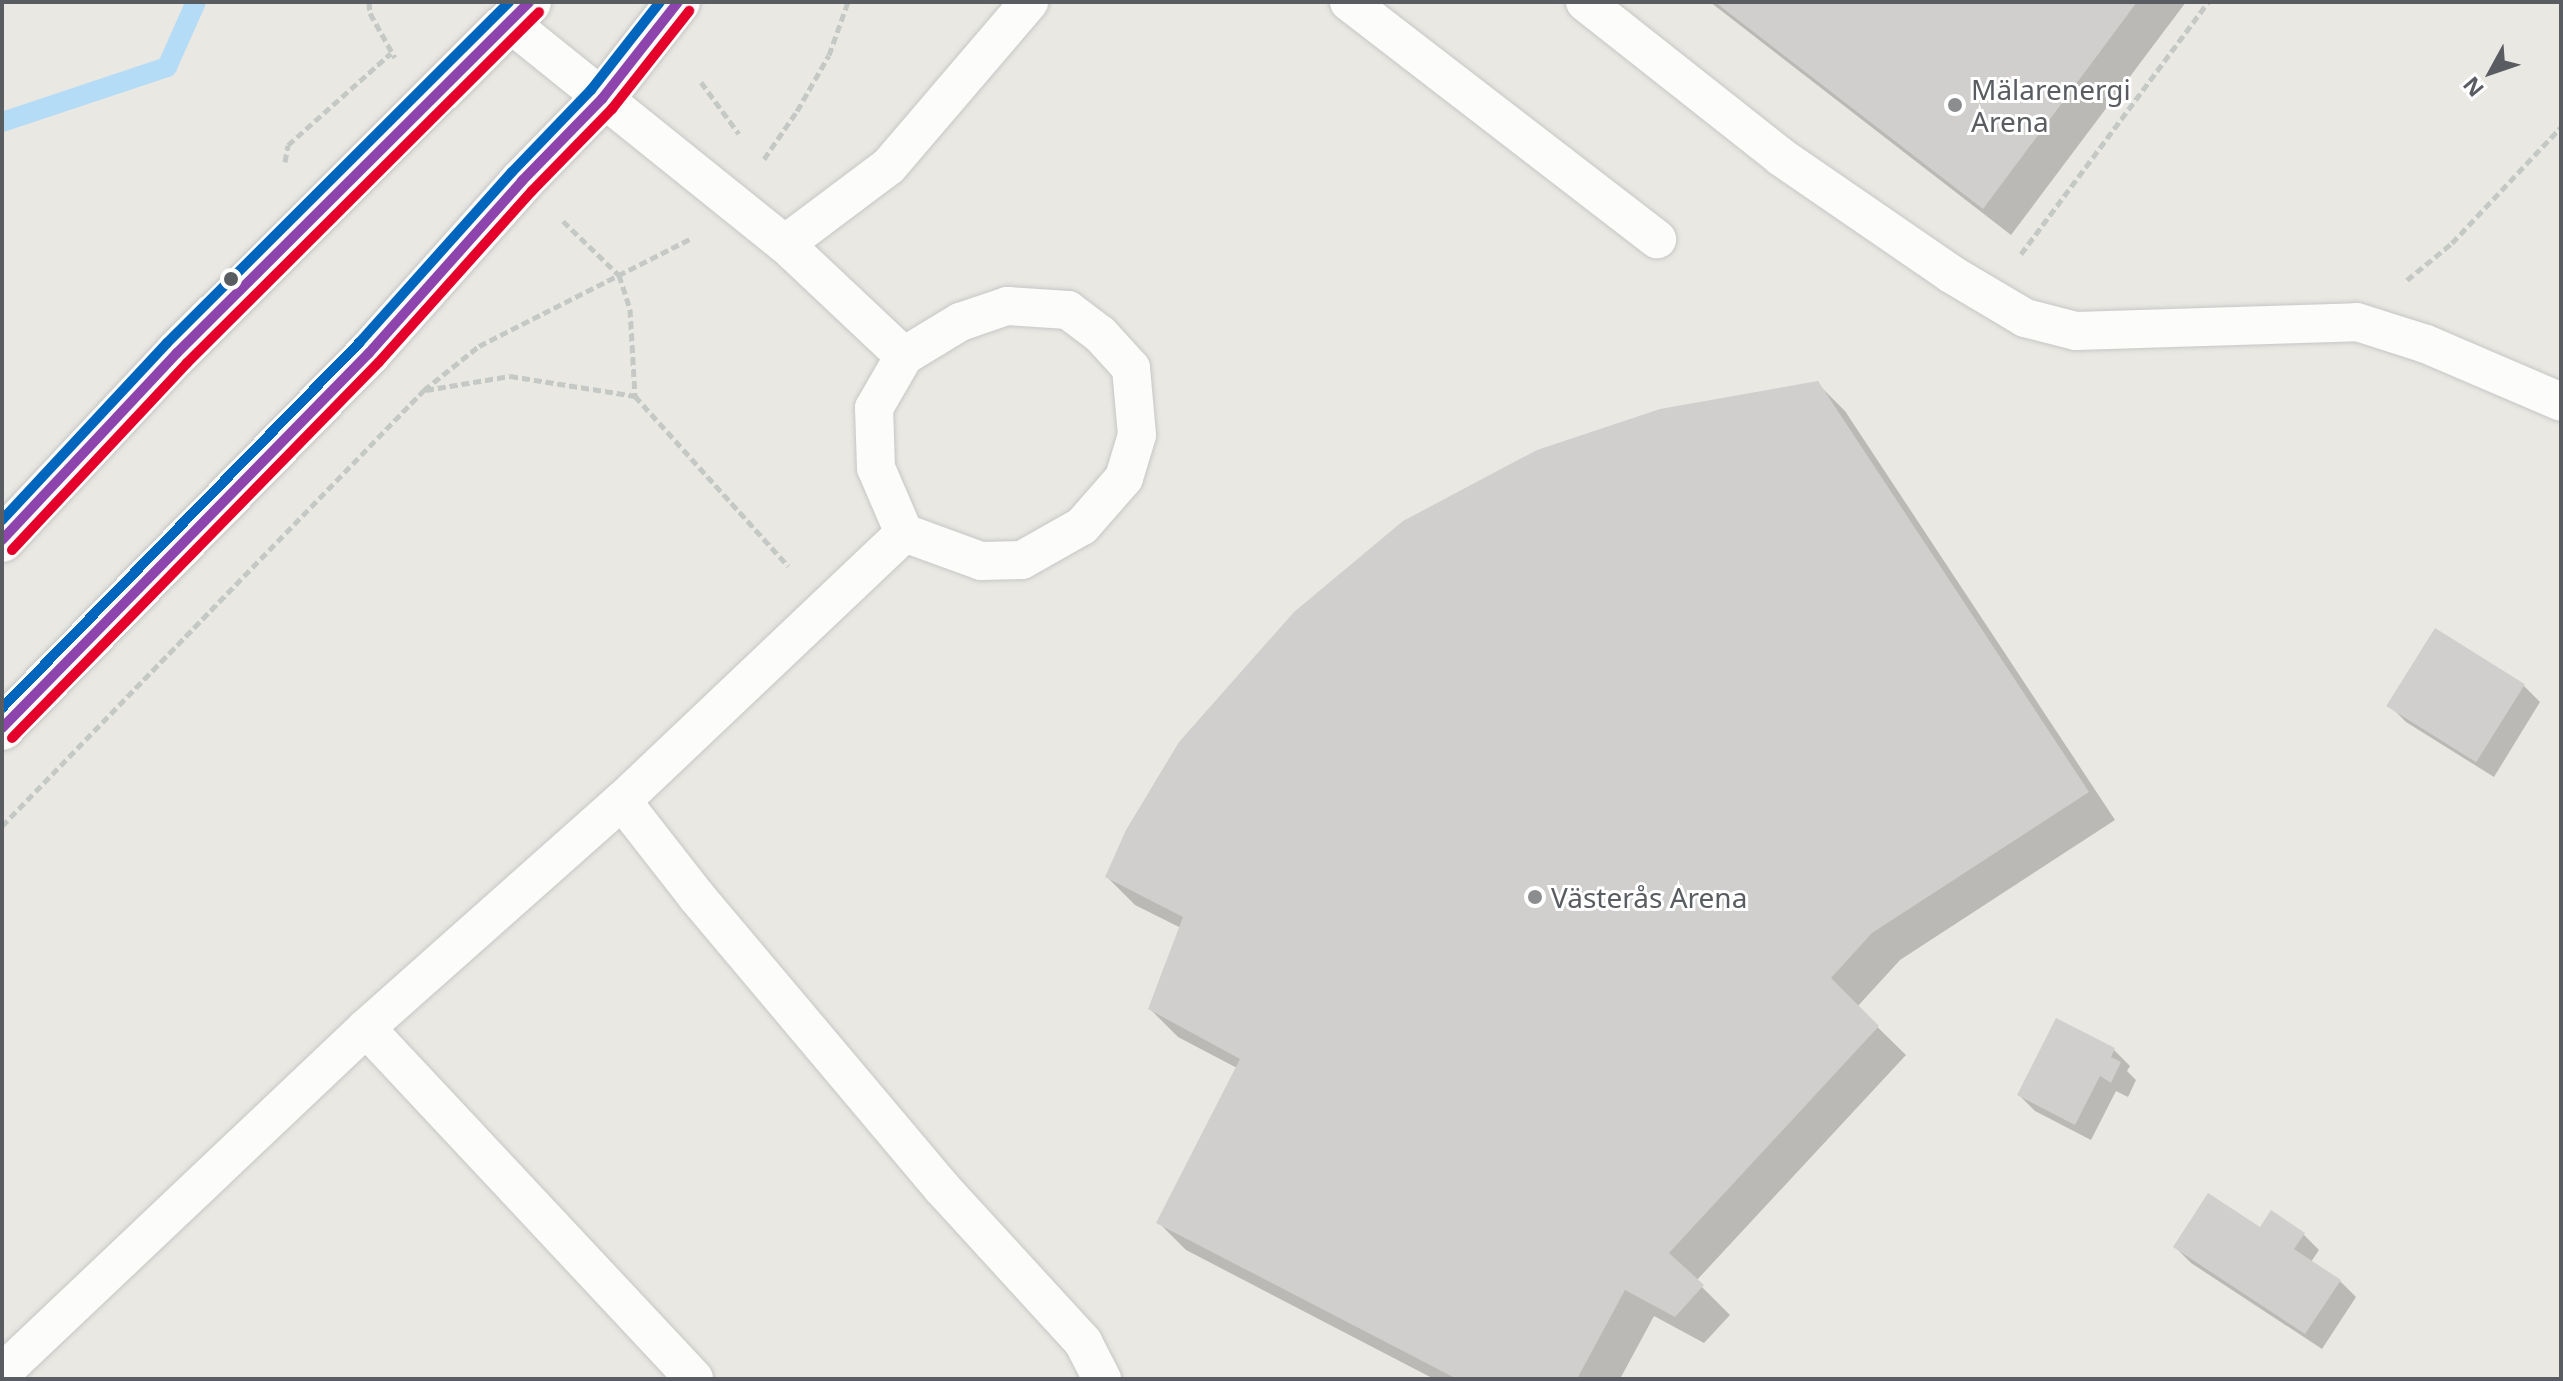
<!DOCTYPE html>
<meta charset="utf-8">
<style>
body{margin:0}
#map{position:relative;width:2563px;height:1381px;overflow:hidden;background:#e9e8e3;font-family:"Noto Sans",sans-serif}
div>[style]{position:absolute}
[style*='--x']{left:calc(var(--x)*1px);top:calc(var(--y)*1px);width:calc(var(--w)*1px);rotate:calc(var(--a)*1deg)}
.shadow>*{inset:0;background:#0003}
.stream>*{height:20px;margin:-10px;padding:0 10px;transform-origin:10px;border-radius:10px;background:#b4dcf6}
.building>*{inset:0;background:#d0cfcd;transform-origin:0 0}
.path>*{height:5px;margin-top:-2.5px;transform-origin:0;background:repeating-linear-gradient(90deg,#c4c9c6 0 8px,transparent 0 12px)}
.roads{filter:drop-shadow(0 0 2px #c6c6c5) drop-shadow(0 0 2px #c6c6c5)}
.service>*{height:38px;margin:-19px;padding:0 19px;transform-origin:19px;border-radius:19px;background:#fcfcfb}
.tertiary>*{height:44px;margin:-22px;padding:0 22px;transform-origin:22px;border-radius:22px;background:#fcfcfb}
.bus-1>*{height:10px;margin:-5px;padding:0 5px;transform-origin:5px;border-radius:5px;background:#8e44ad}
.bus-2>*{height:10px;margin:-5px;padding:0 5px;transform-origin:5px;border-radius:5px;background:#e4002b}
.bus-3>*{height:10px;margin:-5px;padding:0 5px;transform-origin:5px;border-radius:5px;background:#0065bd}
.dots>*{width:22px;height:22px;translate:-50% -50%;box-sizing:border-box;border:4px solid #fff;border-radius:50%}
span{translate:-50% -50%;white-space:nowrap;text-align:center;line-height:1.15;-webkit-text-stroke:6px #fff;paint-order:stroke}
.poi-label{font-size:28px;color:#595c61}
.left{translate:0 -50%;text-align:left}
.frame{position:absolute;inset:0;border:4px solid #595c61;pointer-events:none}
.north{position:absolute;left:2451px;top:32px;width:80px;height:80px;-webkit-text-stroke:6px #fff;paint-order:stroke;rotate:230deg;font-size:22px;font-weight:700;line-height:32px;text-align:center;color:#595c61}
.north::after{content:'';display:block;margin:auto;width:28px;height:36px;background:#595c61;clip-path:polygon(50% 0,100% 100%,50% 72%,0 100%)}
</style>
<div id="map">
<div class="shadow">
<i style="clip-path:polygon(1710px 2px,2186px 2px,2011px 235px)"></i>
<i style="clip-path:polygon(1817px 383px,1845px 411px,2115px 820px,1900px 960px,1857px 1007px,1906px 1055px,1696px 1281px,1730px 1315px,1704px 1343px,1654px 1316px,1620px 1379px,1434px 1379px,1186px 1250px,1158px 1222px,1237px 1068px,1178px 1037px,1150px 1009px,1181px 928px,1135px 905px,1107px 877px)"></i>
<i style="clip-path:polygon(2436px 631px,2524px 686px,2540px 702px,2494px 777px,2406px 722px,2390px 706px)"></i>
<i style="clip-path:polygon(2114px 1050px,2130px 1066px,2127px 1071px,2136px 1080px,2128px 1097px,2116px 1091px,2091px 1140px,2035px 1111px,2019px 1095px)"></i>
<i style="clip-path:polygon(2260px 1230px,2303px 1234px,2319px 1250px,2311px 1262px,2340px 1281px,2356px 1297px,2322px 1349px,2191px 1263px,2175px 1247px)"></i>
</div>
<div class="stream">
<i style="--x:2;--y:122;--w:174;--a:-18.4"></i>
<i style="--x:167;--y:67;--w:71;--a:-66"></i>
</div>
<div class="building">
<i style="clip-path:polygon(1715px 2px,2137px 2px,1983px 209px)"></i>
<i style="clip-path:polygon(1818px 381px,2089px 792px,1872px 933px,1831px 978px,1879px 1026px,1669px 1253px,1704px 1285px,1675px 1317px,1625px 1290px,1577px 1379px,1457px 1379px,1156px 1223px,1240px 1059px,1148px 1009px,1183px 917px,1105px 877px,1126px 830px,1179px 742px,1294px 612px,1403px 521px,1537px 450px,1660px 409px)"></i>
<i style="left:2435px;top:628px;width:106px;height:92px;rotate:32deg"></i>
<i style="clip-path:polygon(2056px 1018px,2115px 1048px,2111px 1057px,2121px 1062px,2111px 1083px,2100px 1076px,2075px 1125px,2017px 1095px)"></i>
<i style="clip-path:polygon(2208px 1193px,2260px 1227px,2271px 1210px,2305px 1233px,2294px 1249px,2341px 1280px,2305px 1334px,2173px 1247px)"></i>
</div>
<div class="path">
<i style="--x:369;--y:2;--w:11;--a:85"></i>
<i style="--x:370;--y:13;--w:51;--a:60.9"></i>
<i style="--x:701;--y:82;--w:64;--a:53.8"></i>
<i style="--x:764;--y:159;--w:58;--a:-55.5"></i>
<i style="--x:797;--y:111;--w:64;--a:-60.3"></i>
<i style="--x:829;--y:55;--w:56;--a:-70.3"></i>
<i style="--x:285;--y:162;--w:17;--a:-80"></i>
<i style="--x:288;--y:145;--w:138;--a:-41.8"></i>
<i style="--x:563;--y:221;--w:78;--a:44"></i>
<i style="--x:619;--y:275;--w:36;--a:72"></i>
<i style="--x:630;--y:309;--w:87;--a:86.7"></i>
<i style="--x:635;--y:396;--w:229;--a:48"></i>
<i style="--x:2021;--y:254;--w:314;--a:-53.4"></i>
<i style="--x:2407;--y:280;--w:58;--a:-39.4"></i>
<i style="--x:2452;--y:243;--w:159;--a:-46.8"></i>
<i style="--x:426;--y:390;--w:85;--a:-9.5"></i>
<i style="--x:510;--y:376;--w:127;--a:9.1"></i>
<i style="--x:2;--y:826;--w:607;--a:-45.93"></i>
<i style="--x:424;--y:390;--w:70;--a:-38.7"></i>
<i style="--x:479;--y:346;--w:237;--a:-26.9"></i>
</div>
<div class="roads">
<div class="service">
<i style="--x:1349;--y:2;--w:389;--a:37.6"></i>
<i style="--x:1585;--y:2;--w:250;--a:38.3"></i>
<i style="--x:1781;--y:157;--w:206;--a:34.5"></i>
<i style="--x:1951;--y:274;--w:86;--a:30.7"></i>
<i style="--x:2025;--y:318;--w:53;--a:14.3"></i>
<i style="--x:2076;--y:331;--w:281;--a:-1.8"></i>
<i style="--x:2357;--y:322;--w:72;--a:17.7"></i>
<i style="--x:2426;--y:344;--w:147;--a:23.2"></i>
<i style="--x:511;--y:24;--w:351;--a:38.8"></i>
<i style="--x:785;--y:244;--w:163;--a:43.3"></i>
<i style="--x:785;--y:244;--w:130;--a:-36.9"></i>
<i style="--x:889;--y:166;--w:216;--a:-49.5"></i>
<i style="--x:1007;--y:306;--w:61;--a:3.8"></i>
<i style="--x:1068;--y:310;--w:40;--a:37"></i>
<i style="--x:1100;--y:334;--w:46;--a:47.6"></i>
<i style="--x:1131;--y:368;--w:67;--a:84.9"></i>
<i style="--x:1137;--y:435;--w:45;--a:106.8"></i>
<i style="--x:1124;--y:478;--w:64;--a:131.2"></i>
<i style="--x:1082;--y:526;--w:69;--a:150.5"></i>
<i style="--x:1022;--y:560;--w:41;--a:178.6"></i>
<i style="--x:981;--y:561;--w:82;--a:-160"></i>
<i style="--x:904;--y:533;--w:71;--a:-113.3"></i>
<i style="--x:876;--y:468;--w:60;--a:-91.9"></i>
<i style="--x:874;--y:408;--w:60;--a:-60"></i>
<i style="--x:904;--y:356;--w:66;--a:-31.3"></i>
<i style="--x:960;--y:322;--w:50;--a:-18.8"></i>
<i style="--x:622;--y:801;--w:122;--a:52"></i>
<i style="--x:697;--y:897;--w:380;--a:49.9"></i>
<i style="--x:942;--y:1188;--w:209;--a:47.5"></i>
<i style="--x:1083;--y:1342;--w:42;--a:62.8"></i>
<i style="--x:366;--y:1028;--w:480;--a:46.9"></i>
<i style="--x:2;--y:1373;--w:502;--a:-43.46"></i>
<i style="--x:366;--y:1028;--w:342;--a:-41.6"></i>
<i style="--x:622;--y:801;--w:389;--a:-43.5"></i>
</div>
<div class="tertiary">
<i style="--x:2;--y:540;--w:256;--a:-46.9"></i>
<i style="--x:177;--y:353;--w:497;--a:-44.9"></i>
<i style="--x:2;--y:728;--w:525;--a:-45.62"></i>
<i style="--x:369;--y:353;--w:230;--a:-48.3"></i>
<i style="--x:522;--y:181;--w:115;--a:-45.7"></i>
<i style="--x:602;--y:99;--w:123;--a:-51.9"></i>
</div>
</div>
<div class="bus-1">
<i style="--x:2;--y:540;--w:256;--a:-46.9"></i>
<i style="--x:177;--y:353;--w:497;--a:-44.9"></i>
<i style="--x:2;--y:728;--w:525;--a:-45.62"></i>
<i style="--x:369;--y:353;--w:230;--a:-48.3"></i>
<i style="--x:522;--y:181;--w:115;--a:-45.7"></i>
<i style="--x:602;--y:99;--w:123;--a:-51.9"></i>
</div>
<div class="bus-2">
<i style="--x:12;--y:550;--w:256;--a:-46.9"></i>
<i style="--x:187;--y:363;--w:497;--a:-44.9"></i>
<i style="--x:12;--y:738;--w:525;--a:-45.69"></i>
<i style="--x:379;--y:362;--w:229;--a:-48.2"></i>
<i style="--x:532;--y:191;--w:115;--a:-45.7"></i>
<i style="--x:612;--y:109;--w:125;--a:-51.8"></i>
</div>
<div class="bus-3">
<i style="--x:2;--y:520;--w:242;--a:-47"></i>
<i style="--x:167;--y:343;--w:483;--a:-44.9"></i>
<i style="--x:2;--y:708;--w:511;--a:-45.63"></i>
<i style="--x:359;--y:343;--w:229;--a:-48.2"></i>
<i style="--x:512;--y:172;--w:114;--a:-46.1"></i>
<i style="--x:591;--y:90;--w:112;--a:-51.9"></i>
</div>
<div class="dots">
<i style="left:1955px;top:105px;background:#8b8d8e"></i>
<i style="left:231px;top:279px;background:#595c61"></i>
<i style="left:1535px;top:897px;background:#8b8d8e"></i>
</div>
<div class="poi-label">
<span class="left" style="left:1971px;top:105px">Mälarenergi<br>Arena</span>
<span class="left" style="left:1551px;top:897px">Västerås Arena</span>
</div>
<div class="frame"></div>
<div class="north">N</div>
</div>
